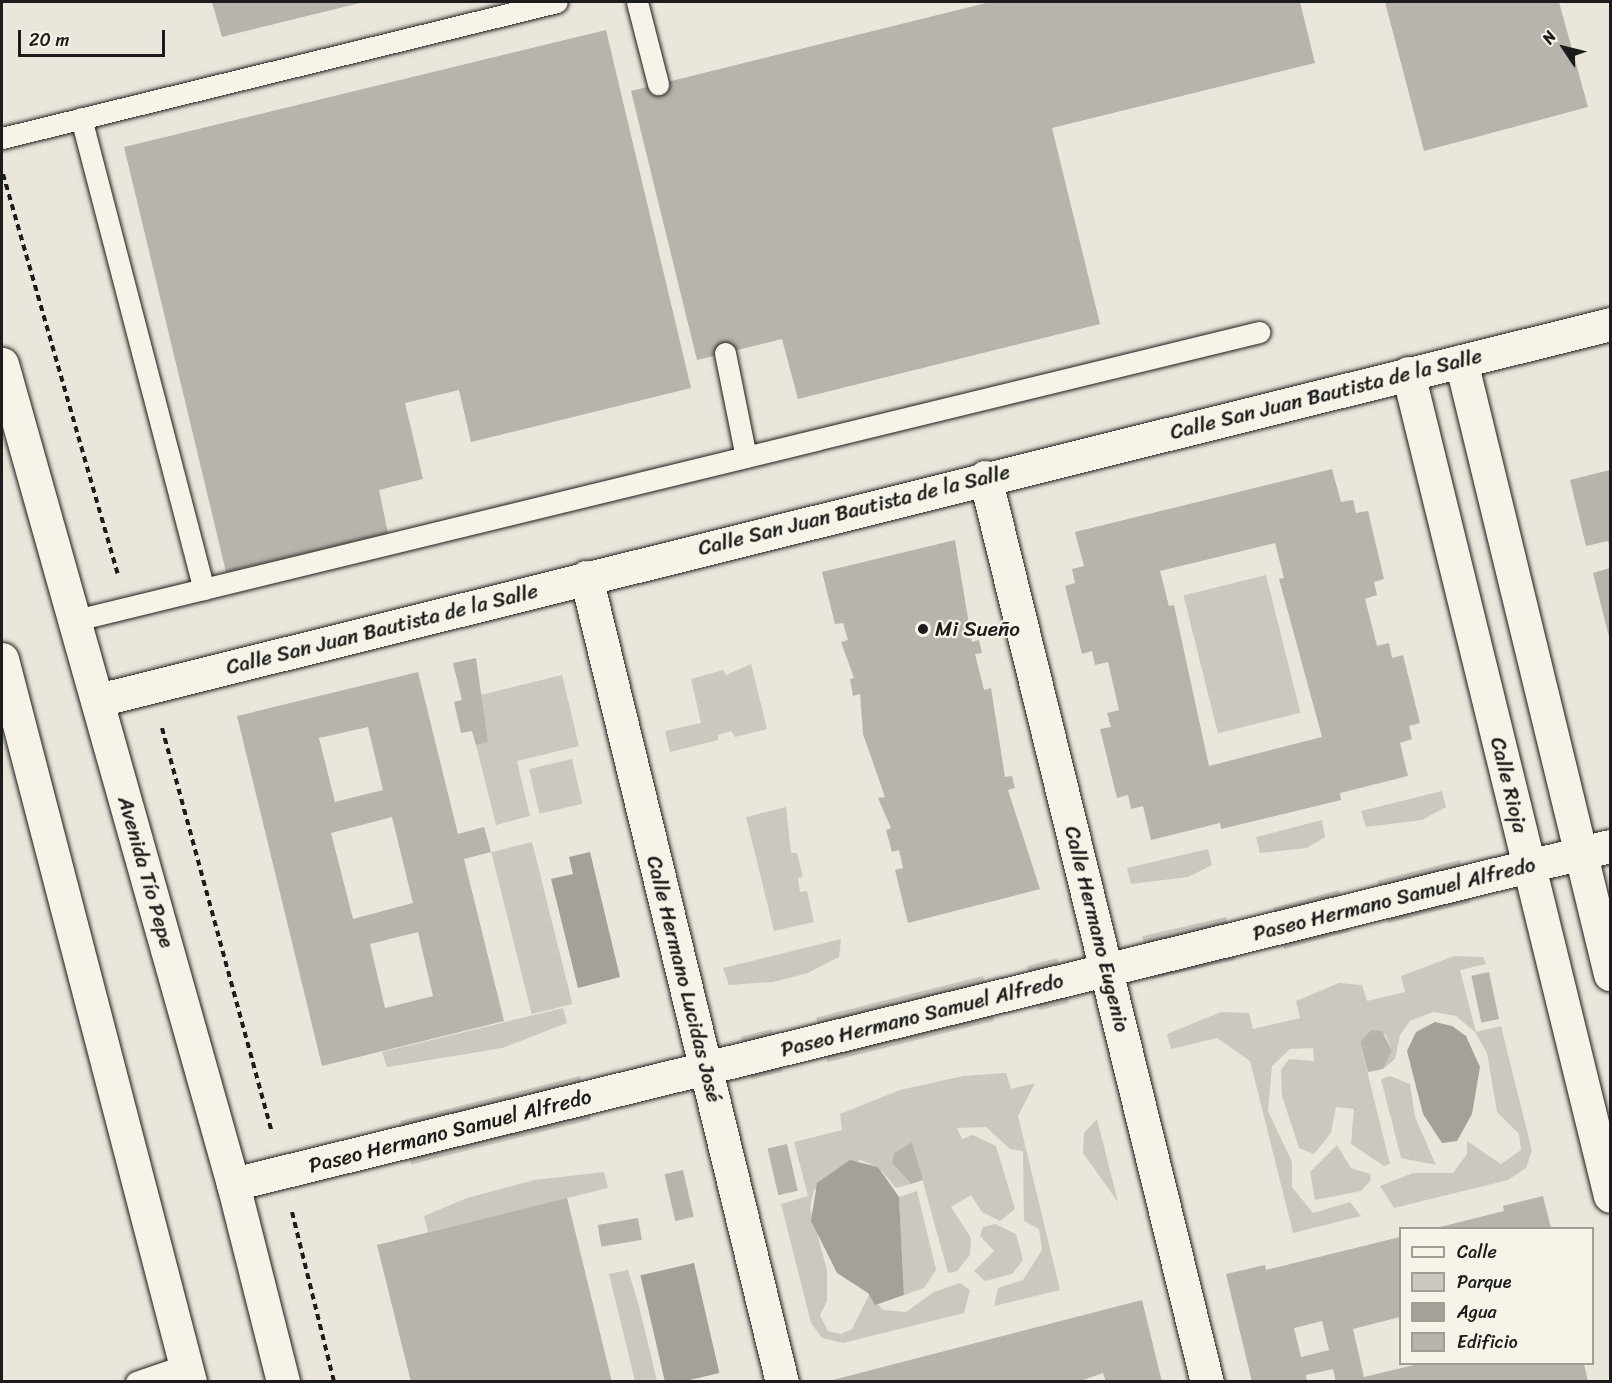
<!DOCTYPE html>
<meta charset="utf-8">
<style>
body{margin:0}
#map{position:relative;width:1612px;height:1383px;overflow:hidden;background:#eae6dc;font-family:Sriracha,sans-serif}
div>[style]{position:absolute}
[style*='--x']{left:calc(var(--x)*1px);top:calc(var(--y)*1px);width:calc(var(--w)*1px);rotate:calc(var(--a)*1deg)}
.green>*{inset:0;background:#ccc8c0;transform-origin:0 0}
.water>*{inset:0;background:#a3a19a;transform-origin:0 0}
.building>*{inset:0;background:#b6b4ac;transform-origin:0 0}
.path>*{height:4px;margin-top:-2px;transform-origin:0;background:repeating-linear-gradient(90deg,#1c1c1c 0 6px,transparent 0 10.5px)}
.roads{filter:drop-shadow(0 0 2px #1c1c1c) drop-shadow(0 0 2px #1c1c1c)}
.service>*{height:21px;margin:-10.5px;padding:0 10.5px;transform-origin:10.5px;border-radius:10.5px;background:#f7f3e8}
.pedestrian>*{height:33px;margin:-16.5px;padding:0 16.5px;transform-origin:16.5px;border-radius:16.5px;background:#f7f3e8}
.minor>*{height:33px;margin:-16.5px;padding:0 16.5px;transform-origin:16.5px;border-radius:16.5px;background:#f7f3e8}
.primary>*{height:33px;margin:-16.5px;padding:0 16.5px;transform-origin:16.5px;border-radius:16.5px;background:#f7f3e8}
.dots>*{width:16px;height:16px;translate:-50% -50%;box-sizing:border-box;border:3px solid #f7f3e8;border-radius:50%}
span{translate:-50% -50%;white-space:nowrap;text-align:center;line-height:1.15;-webkit-text-stroke:4.5px #f7f3e8;paint-order:stroke}
.street-label{font-size:21px;color:#1c1c1c}
.poi-label{font-size:21px;color:#1c1c1c}
.left{translate:0 -50%;text-align:left}
.frame{position:absolute;inset:0;border:3px solid #1c1c1c;pointer-events:none}
.legend{position:absolute;left:1399px;top:1227px;width:195px;height:138px;box-sizing:border-box;background:#f7f3e8;border:2px solid #9f9d96;margin:0;padding:8px 10px;list-style:none;font-size:18px;color:#1c1c1c}
.legend li{display:flex;align-items:center;gap:12px;height:30px}
.legend b{width:30px;border:2px solid #9f9d96}
.north{position:absolute;left:1534px;top:18px;width:60px;height:60px;-webkit-text-stroke:4px #f7f3e8;paint-order:stroke;rotate:305deg;font-size:16px;font-weight:700;line-height:24px;text-align:center;color:#1c1c1c}
.north::after{content:'';display:block;margin:auto;width:21px;height:27px;background:#1c1c1c;clip-path:polygon(50% 0,100% 100%,50% 72%,0 100%)}
.scale{position:absolute;left:18px;top:30px;width:147px;height:27px;box-sizing:border-box;border:3px solid #1c1c1c;border-top:0;padding-left:8px;font-size:18px;line-height:21px;white-space:nowrap;color:#1c1c1c;-webkit-text-stroke:4px #f7f3e8;paint-order:stroke}
</style>
<div id="map">
<div class="green">
<i style="left:1266px;top:575px;width:142px;height:85px;rotate:76deg"></i>
<i style="clip-path:polygon(751px 664px,767px 729px,735px 737px,731px 731px,718px 735px,718px 740px,670px 752px,665px 731px,701px 723px,691px 679px,723px 670px,726px 675px)"></i>
<i style="clip-path:polygon(562px 675px,579px 746px,517px 761px,530px 816px,496px 825px,476px 745px,488px 741px,477px 696px)"></i>
<i style="left:572px;top:759px;width:46px;height:44px;rotate:77deg"></i>
<i style="clip-path:polygon(1442px 791px,1446px 807px,1422px 820px,1366px 827px,1361px 811px)"></i>
<i style="clip-path:polygon(786px 807px,791px 853px,797px 853px,803px 877px,798px 878px,800px 892px,807px 891px,814px 922px,774px 931px,746px 817px)"></i>
<i style="clip-path:polygon(1322px 820px,1325px 837px,1307px 848px,1260px 853px,1256px 837px)"></i>
<i style="left:532px;top:842px;width:167px;height:42px;rotate:76deg"></i>
<i style="clip-path:polygon(1208px 849px,1212px 865px,1188px 877px,1131px 884px,1127px 868px)"></i>
<i style="left:1460px;top:860px;width:44px;height:85px;rotate:76deg"></i>
<i style="left:1339px;top:890px;width:43px;height:68px;rotate:75deg"></i>
<i style="left:1226px;top:917px;width:44px;height:86px;rotate:77deg"></i>
<i style="clip-path:polygon(841px 939px,839px 957px,808px 973px,773px 982px,729px 985px,723px 968px)"></i>
<i style="clip-path:polygon(1454px 956px,1483px 957px,1486px 964px,1460px 970px,1476px 1032px,1501px 1026px,1532px 1151px,1526px 1168px,1508px 1180px,1394px 1208px,1380px 1186px,1413px 1173px,1453px 1173px,1467px 1154px,1467px 1141px,1501px 1164px,1521px 1150px,1519px 1134px,1497px 1112px,1487px 1053px,1475px 1032px,1456px 1016px,1433px 1012px,1410px 1021px,1400px 1035px,1395px 1059px,1383px 1069px,1392px 1051px,1386px 1035px,1371px 1030px,1360px 1042px,1390px 1164px,1384px 1166px,1351px 1144px,1354px 1109px,1336px 1107px,1331px 1133px,1314px 1154px,1299px 1148px,1282px 1096px,1281px 1070px,1289px 1059px,1314px 1061px,1313px 1048px,1290px 1049px,1272px 1066px,1268px 1111px,1292px 1162px,1292px 1187px,1313px 1213px,1350px 1202px,1361px 1216px,1293px 1233px,1250px 1061px,1217px 1038px,1171px 1049px,1167px 1034px,1221px 1012px,1249px 1013px,1253px 1029px,1300px 1018px,1296px 1001px,1339px 983px,1362px 985px,1367px 1001px,1405px 992px,1401px 976px)"></i>
<i style="left:1057px;top:958px;width:46px;height:31px;rotate:75deg"></i>
<i style="left:983px;top:976px;width:46px;height:172px;rotate:76deg"></i>
<i style="clip-path:polygon(563px 1008px,567px 1023px,502px 1048px,387px 1067px,382px 1052px)"></i>
<i style="left:772px;top:1029px;width:44px;height:32px;rotate:76deg"></i>
<i style="clip-path:polygon(1006px 1073px,1011px 1089px,1035px 1083px,1018px 1116px,1060px 1290px,994px 1306px,998px 1288px,1023px 1280px,1042px 1250px,1039px 1229px,1024px 1221px,1023px 1151px,1010px 1149px,986px 1127px,957px 1128px,962px 1139px,973px 1135px,996px 1146px,1015px 1209px,1000px 1221px,982px 1212px,971px 1195px,951px 1207px,971px 1238px,970px 1255px,957px 1271px,948px 1273px,912px 1142px,894px 1153px,892px 1163px,911px 1184px,896px 1188px,878px 1167px,860px 1160px,814px 1190px,810px 1208px,827px 1270px,827px 1301px,820px 1315px,828px 1331px,841px 1334px,852px 1329px,869px 1295px,883px 1310px,906px 1312px,934px 1292px,960px 1283px,970px 1290px,964px 1313px,843px 1343px,822px 1338px,811px 1323px,781px 1204px,808px 1196px,794px 1142px,842px 1130px,840px 1114px,900px 1090px,963px 1076px)"></i>
<i style="left:580px;top:1076px;width:45px;height:185px;rotate:76deg"></i>
<i style="clip-path:polygon(1390px 1076px,1410px 1084px,1415px 1117px,1436px 1165px,1401px 1158px,1381px 1079px)"></i>
<i style="clip-path:polygon(1097px 1119px,1118px 1202px,1083px 1153px,1084px 1133px)"></i>
<i style="clip-path:polygon(1337px 1145px,1351px 1168px,1370px 1174px,1371px 1180px,1361px 1191px,1315px 1200px,1310px 1172px)"></i>
<i style="clip-path:polygon(604px 1172px,608px 1188px,428px 1232px,424px 1216px,467px 1198px,534px 1180px)"></i>
<i style="clip-path:polygon(917px 1191px,936px 1270px,924px 1288px,904px 1295px,899px 1197px)"></i>
<i style="clip-path:polygon(995px 1224px,1016px 1234px,1023px 1260px,1012px 1274px,985px 1281px,974px 1271px,994px 1251px,980px 1236px,983px 1227px)"></i>
<i style="clip-path:polygon(628px 1270px,639px 1306px,657px 1381px,635px 1381px,609px 1274px)"></i>
</div>
<div class="water">
<i style="clip-path:polygon(590px 852px,620px 977px,578px 988px,551px 879px,573px 874px,569px 857px)"></i>
<i style="clip-path:polygon(1435px 1022px,1452px 1026px,1466px 1036px,1480px 1067px,1472px 1114px,1457px 1141px,1442px 1143px,1423px 1114px,1407px 1051px,1416px 1032px)"></i>
<i style="clip-path:polygon(850px 1160px,878px 1167px,899px 1197px,904px 1295px,875px 1305px,868px 1293px,837px 1273px,811px 1221px,817px 1183px)"></i>
<i style="left:694px;top:1263px;width:113px;height:55px;rotate:77deg"></i>
</div>
<div class="building">
<i style="clip-path:polygon(212px 2px,364px 2px,222px 37px)"></i>
<i style="clip-path:polygon(990px 2px,1300px 2px,1315px 63px,1052px 128px,1100px 324px,798px 399px,782px 339px,697px 360px,631px 91px)"></i>
<i style="clip-path:polygon(1385px 2px,1559px 2px,1588px 107px,1424px 151px)"></i>
<i style="clip-path:polygon(606px 30px,691px 388px,471px 442px,459px 390px,405px 403px,423px 479px,379px 490px,388px 533px,226px 572px,124px 147px)"></i>
<i style="clip-path:polygon(evenodd,1332px 469px,1341px 502px,1353px 500px,1356px 513px,1368px 511px,1384px 579px,1374px 582px,1377px 595px,1365px 599px,1377px 646px,1389px 643px,1392px 658px,1403px 655px,1420px 723px,1409px 726px,1412px 739px,1400px 743px,1408px 776px,1340px 793px,1341px 800px,1221px 829px,1220px 823px,1151px 840px,1143px 806px,1131px 809px,1128px 795px,1117px 798px,1100px 729px,1111px 727px,1107px 713px,1119px 710px,1108px 662px,1095px 665px,1092px 651px,1082px 654px,1065px 586px,1075px 583px,1072px 569px,1084px 566px,1075px 532px,1332px 469px,1275px 543px,1284px 578px,1279px 579px,1322px 737px,1209px 766px,1174px 605px,1169px 606px,1160px 571px,1275px 543px)"></i>
<i style="clip-path:polygon(1610px 470px,1610px 549px,1608px 541px,1586px 546px,1570px 480px)"></i>
<i style="clip-path:polygon(955px 540px,972px 642px,979px 640px,982px 653px,975px 654px,984px 690px,991px 688px,1005px 777px,1012px 776px,1015px 788px,1008px 790px,1040px 889px,908px 923px,895px 870px,903px 868px,899px 850px,892px 852px,886px 830px,891px 828px,878px 798px,885px 797px,863px 734px,860px 694px,853px 696px,850px 679px,854px 678px,841px 642px,848px 640px,843px 623px,835px 624px,822px 572px)"></i>
<i style="clip-path:polygon(1610px 568px,1610px 641px,1593px 573px)"></i>
<i style="clip-path:polygon(476px 658px,488px 742px,476px 745px,472px 731px,461px 733px,454px 702px,462px 700px,453px 663px)"></i>
<i style="clip-path:polygon(evenodd,418px 672px,458px 834px,484px 827px,491px 852px,464px 859px,504px 1021px,322px 1066px,237px 716px,418px 672px,368px 727px,383px 790px,335px 802px,319px 738px,368px 727px,418px 672px,392px 817px,413px 903px,353px 919px,331px 833px,392px 817px,418px 672px,418px 932px,433px 996px,385px 1008px,370px 944px,418px 932px)"></i>
<i style="left:1489px;top:972px;width:48px;height:18px;rotate:78deg"></i>
<i style="clip-path:polygon(1371px 1030px,1382px 1031px,1392px 1051px,1383px 1069px,1368px 1072px,1360px 1042px)"></i>
<i style="clip-path:polygon(912px 1142px,923px 1180px,911px 1184px,892px 1163px,894px 1153px)"></i>
<i style="left:787px;top:1144px;width:48px;height:20px;rotate:77deg"></i>
<i style="left:683px;top:1170px;width:48px;height:19px;rotate:77deg"></i>
<i style="clip-path:polygon(1543px 1196px,1551px 1228px,1436px 1228px,1504px 1211px,1503px 1206px)"></i>
<i style="clip-path:polygon(567px 1198px,612px 1382px,411px 1382px,377px 1245px)"></i>
<i style="left:638px;top:1218px;width:22px;height:41px;rotate:80deg"></i>
<i style="clip-path:polygon(evenodd,1400px 1237px,1400px 1317px,1353px 1329px,1364px 1377px,1418px 1364px,1584px 1364px,1588px 1382px,1336px 1382px,1333px 1369px,1306px 1375px,1307px 1382px,1252px 1382px,1226px 1274px,1265px 1265px,1266px 1270px,1400px 1237px,1322px 1321px,1329px 1350px,1301px 1357px,1294px 1328px,1322px 1321px)"></i>
<i style="clip-path:polygon(1142px 1300px,1162px 1382px,1106px 1382px,1103px 1373px,1077px 1382px,825px 1382px)"></i>
</div>
<div class="path">
<i style="--x:3;--y:174;--w:416;--a:74"></i>
<i style="--x:162;--y:728;--w:419;--a:74.8"></i>
<i style="--x:292;--y:1212;--w:175;--a:76.1"></i>
</div>
<div class="roads">
<div class="service">
<i style="--x:637;--y:2;--w:85;--a:75.6"></i>
<i style="--x:81;--y:118;--w:487;--a:75.4"></i>
<i style="--x:2;--y:138;--w:571;--a:-13.77"></i>
<i style="--x:725;--y:353;--w:106;--a:78.6"></i>
<i style="--x:72;--y:621;--w:1222;--a:-13.68"></i>
<i style="--x:136;--y:1382;--w:52;--a:-19.1"></i>
</div>
<div class="pedestrian">
<i style="--x:233;--y:1184;--w:1418;--a:-13.79"></i>
</div>
<div class="minor">
<i style="--x:1461;--y:361;--w:631;--a:76.34"></i>
<i style="--x:1408;--y:373;--w:847;--a:76.21"></i>
<i style="--x:985;--y:477;--w:932;--a:76.22"></i>
<i style="--x:586;--y:577;--w:829;--a:76.32"></i>
<i style="--x:98;--y:700;--w:1558;--a:-13.96"></i>
</div>
<div class="primary">
<i style="--x:2;--y:364;--w:852;--a:74.27"></i>
<i style="--x:233;--y:1184;--w:204;--a:75.8"></i>
<i style="--x:2;--y:659;--w:747;--a:75.42"></i>
</div>
</div>
<div class="dots">
<i style="left:923px;top:629px;background:#1c1c1c"></i>
</div>
<div class="street-label">
<span style="left:1326px;top:394px;rotate:-14deg">Calle San Juan Bautista de la Salle</span>
<span style="left:854px;top:510px;rotate:-14deg">Calle San Juan Bautista de la Salle</span>
<span style="left:382px;top:629px;rotate:-14deg">Calle San Juan Bautista de la Salle</span>
<span style="left:1509px;top:785px;rotate:76deg">Calle Rioja</span>
<span style="left:146px;top:872px;rotate:74deg">Avenida Tío Pepe</span>
<span style="left:1394px;top:899px;rotate:-14deg">Paseo Hermano Samuel Alfredo</span>
<span style="left:1097px;top:929px;rotate:76deg">Calle Hermano Eugenio</span>
<span style="left:684px;top:979px;rotate:76deg">Calle Hermano Lucidas José</span>
<span style="left:922px;top:1015px;rotate:-14deg">Paseo Hermano Samuel Alfredo</span>
<span style="left:450px;top:1131px;rotate:-14deg">Paseo Hermano Samuel Alfredo</span>
</div>
<div class="poi-label">
<span class="left" style="left:935px;top:629px">Mi Sueño</span>
</div>
<div class="frame"></div>
<ul class="legend">
<li><b style="height:8px;background:#f7f3e8"></b>Calle</li>
<li><b style="height:16px;background:#ccc8c0"></b>Parque</li>
<li><b style="height:16px;background:#a3a19a"></b>Agua</li>
<li><b style="height:16px;background:#b6b4ac"></b>Edificio</li>
</ul>
<div class="north">N</div>
<div class="scale">20 m</div>
</div>
